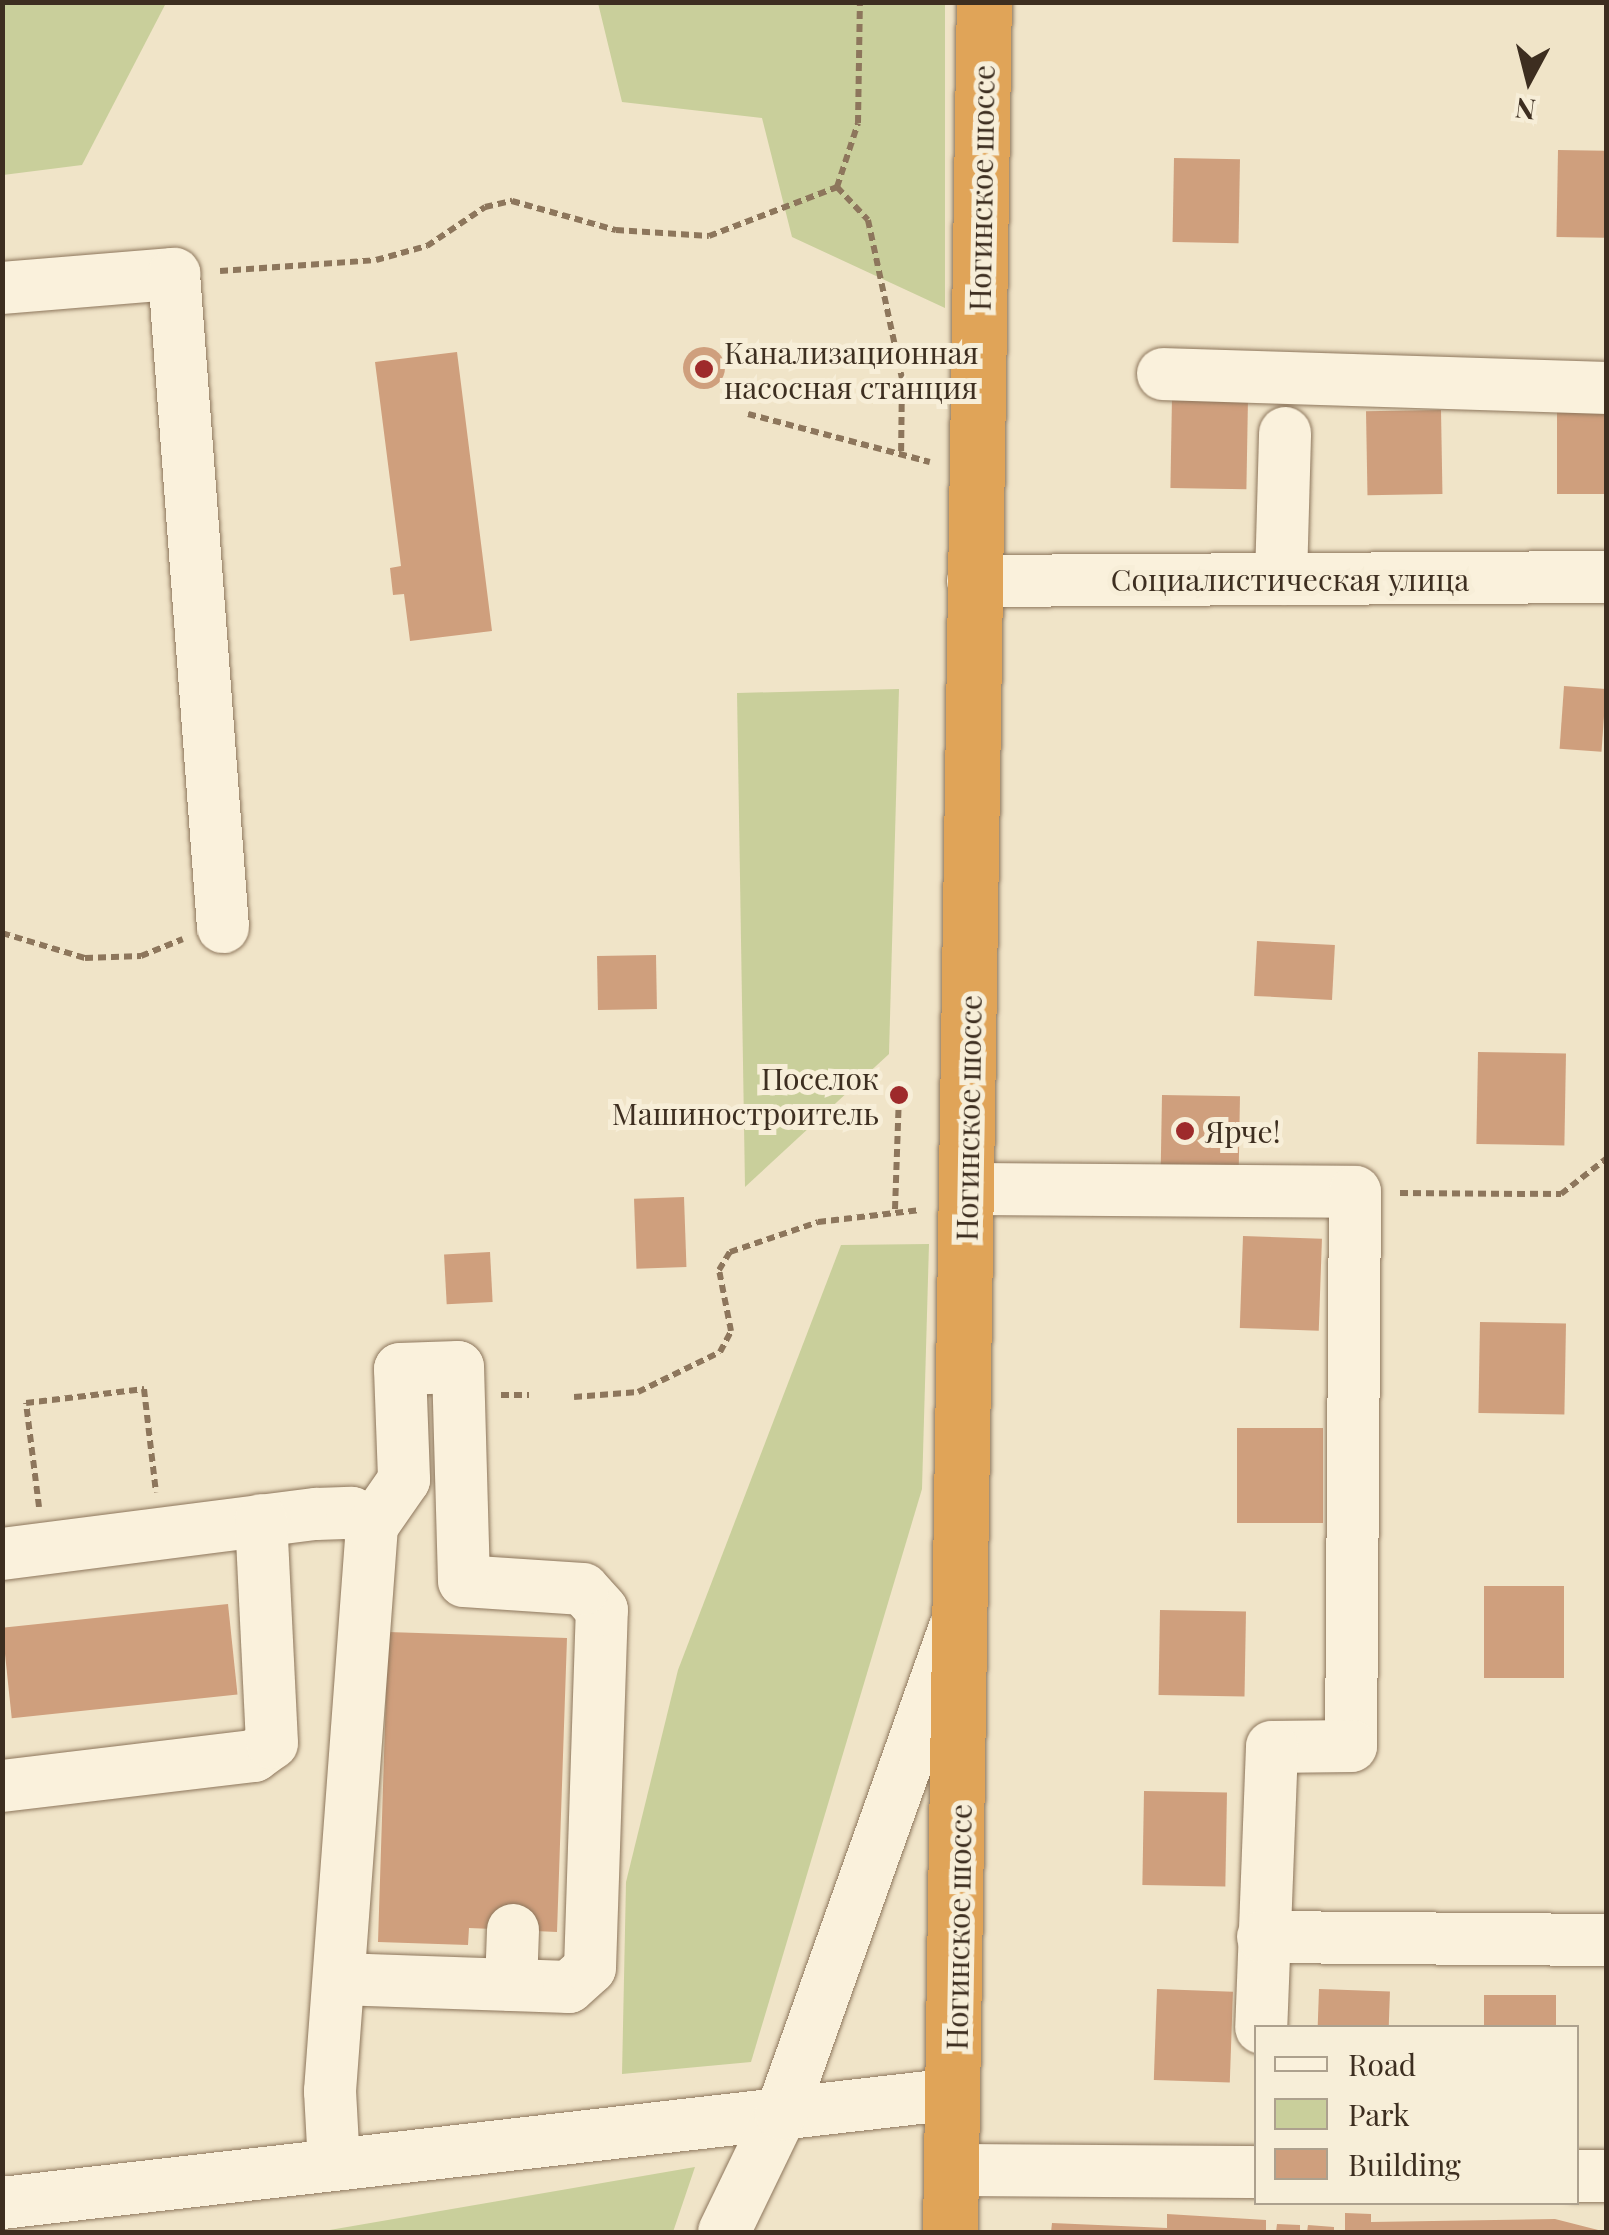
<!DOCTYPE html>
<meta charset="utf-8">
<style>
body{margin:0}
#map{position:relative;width:1609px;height:2235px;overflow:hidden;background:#f0e4c8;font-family:"Playfair Display",serif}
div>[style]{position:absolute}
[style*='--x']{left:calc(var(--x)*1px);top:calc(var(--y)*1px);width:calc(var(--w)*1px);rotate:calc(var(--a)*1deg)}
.green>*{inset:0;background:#c9cf9b}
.building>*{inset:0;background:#cf9f7d;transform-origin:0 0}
.round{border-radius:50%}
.path>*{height:6px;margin-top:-3px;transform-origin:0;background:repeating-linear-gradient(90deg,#8d765c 0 8px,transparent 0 13px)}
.roads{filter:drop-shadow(0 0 2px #8d765c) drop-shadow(0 0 2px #8d765c)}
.minor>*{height:52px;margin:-26px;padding:0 26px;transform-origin:26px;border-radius:26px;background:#faf1dc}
.highway>*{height:55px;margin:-27.5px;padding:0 27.5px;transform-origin:27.5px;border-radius:27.5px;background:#e0a458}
.dots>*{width:28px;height:28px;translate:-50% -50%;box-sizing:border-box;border:5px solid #f7eed8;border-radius:50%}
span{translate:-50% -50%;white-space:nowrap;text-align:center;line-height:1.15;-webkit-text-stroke:10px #f7eed8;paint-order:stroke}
.street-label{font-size:30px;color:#3d2e20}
.poi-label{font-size:30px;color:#3d2e20}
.left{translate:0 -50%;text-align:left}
.right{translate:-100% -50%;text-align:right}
.frame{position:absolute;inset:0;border:5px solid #3d2e20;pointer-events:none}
.legend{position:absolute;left:1254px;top:2025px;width:325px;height:180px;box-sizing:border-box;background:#f7eed8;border:2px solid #ada18e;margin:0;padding:12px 18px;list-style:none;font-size:30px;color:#3d2e20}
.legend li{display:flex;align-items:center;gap:20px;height:50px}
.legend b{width:50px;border:2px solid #ada18e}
.north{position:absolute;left:1479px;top:30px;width:100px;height:100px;-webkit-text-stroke:8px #f7eed8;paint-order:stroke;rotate:187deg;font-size:28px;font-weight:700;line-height:40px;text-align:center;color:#3d2e20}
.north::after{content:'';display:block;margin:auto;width:35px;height:45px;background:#3d2e20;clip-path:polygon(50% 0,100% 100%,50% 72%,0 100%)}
</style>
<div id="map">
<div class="green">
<i style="clip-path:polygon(2px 3px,166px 3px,82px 165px,3px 175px)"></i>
<i style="clip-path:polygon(598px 3px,945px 3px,945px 308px,792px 237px,762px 118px,622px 102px)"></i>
<i style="clip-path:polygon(899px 689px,889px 1054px,745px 1187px,737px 693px)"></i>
<i style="clip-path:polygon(929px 1244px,922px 1489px,751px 2062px,622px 2074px,626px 1882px,678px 1670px,841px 1245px)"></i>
<i style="clip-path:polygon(695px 2167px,673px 2232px,318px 2232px)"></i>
</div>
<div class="building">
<i style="left:1558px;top:150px;width:48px;height:87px;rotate:1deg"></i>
<i style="left:1174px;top:158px;width:66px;height:84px;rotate:1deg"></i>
<i class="round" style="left:683px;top:347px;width:42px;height:42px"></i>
<i style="clip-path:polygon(457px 352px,492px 631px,410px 641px,404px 594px,393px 595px,390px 568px,401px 566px,375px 362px)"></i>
<i style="left:1172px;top:397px;width:76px;height:91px;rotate:1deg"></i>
<i style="left:1557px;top:409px;width:49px;height:85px"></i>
<i style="left:1441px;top:410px;width:84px;height:75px;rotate:89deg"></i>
<i style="left:1564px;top:686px;width:42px;height:63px;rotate:4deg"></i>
<i style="left:1257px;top:941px;width:78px;height:55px;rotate:3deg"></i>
<i style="left:656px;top:955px;width:54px;height:59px;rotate:89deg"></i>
<i style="left:1478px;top:1052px;width:88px;height:92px;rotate:1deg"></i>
<i style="left:1162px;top:1095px;width:78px;height:82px;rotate:1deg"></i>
<i style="left:684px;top:1197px;width:70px;height:50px;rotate:88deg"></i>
<i style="left:1243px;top:1236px;width:79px;height:92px;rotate:2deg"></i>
<i style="left:490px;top:1252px;width:50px;height:46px;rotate:87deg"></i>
<i style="left:1480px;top:1322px;width:86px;height:91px;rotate:1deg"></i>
<i style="left:1237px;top:1428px;width:86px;height:95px"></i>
<i style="left:1484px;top:1586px;width:80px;height:92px"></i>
<i style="left:228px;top:1604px;width:91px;height:227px;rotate:84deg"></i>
<i style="left:1160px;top:1610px;width:86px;height:85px;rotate:1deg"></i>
<i style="clip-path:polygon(388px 1632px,567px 1638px,557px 1932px,469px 1928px,468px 1945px,378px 1942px)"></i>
<i style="left:1144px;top:1791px;width:83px;height:94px;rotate:1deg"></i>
<i style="left:1157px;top:1989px;width:76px;height:91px;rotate:2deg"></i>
<i style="left:1319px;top:1989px;width:71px;height:39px;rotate:2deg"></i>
<i style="left:1484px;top:1995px;width:72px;height:33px"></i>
<i style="clip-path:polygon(1345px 2213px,1371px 2214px,1371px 2222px,1555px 2219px,1606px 2232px,1345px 2232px)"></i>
<i style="clip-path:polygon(1167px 2214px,1266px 2220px,1266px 2232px,1051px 2232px,1052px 2223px,1167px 2228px)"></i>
<i style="clip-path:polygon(1277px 2224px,1300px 2225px,1300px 2232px,1276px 2232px)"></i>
<i style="clip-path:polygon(1308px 2225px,1334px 2227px,1334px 2232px,1307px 2232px)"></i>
</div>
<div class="path">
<i style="--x:837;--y:187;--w:67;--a:-71.8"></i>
<i style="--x:858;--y:123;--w:121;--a:-89.1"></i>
<i style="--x:220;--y:271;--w:156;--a:-4"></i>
<i style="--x:376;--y:260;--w:53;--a:-15.4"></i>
<i style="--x:427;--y:246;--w:70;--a:-33.9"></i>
<i style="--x:485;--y:207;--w:28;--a:-13"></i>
<i style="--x:512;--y:201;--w:108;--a:15.6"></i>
<i style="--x:616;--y:230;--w:93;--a:3.7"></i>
<i style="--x:709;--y:236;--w:137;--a:-20.9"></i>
<i style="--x:837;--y:187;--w:45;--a:46.8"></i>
<i style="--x:868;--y:220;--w:162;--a:77.9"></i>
<i style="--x:902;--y:378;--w:77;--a:90.7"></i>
<i style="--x:748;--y:414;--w:188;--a:14.8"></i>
<i style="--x:2;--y:933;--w:87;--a:16.8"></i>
<i style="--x:85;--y:958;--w:56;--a:-2"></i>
<i style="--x:141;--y:956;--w:45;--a:-22"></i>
<i style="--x:1400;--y:1193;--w:161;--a:0.4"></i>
<i style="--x:1561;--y:1194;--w:57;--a:-37.9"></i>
<i style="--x:895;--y:1209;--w:114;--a:-88"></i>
<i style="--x:501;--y:1395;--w:28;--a:0"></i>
<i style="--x:574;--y:1397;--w:64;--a:-4.5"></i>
<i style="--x:638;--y:1392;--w:91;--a:-26"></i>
<i style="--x:720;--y:1352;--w:24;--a:-62"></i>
<i style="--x:731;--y:1331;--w:62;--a:-101.1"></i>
<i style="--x:719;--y:1270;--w:21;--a:-59"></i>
<i style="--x:730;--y:1252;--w:93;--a:-18.8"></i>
<i style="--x:818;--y:1222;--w:103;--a:-6.7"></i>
<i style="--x:39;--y:1507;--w:105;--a:-97.1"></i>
<i style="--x:26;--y:1403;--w:119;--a:-6.8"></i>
<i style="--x:144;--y:1389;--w:104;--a:83.4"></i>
</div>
<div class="roads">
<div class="minor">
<i style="--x:2;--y:288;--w:173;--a:-4.7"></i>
<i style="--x:174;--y:274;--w:655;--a:85.71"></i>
<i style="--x:1163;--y:374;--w:443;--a:1.8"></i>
<i style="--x:1281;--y:579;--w:146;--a:-88.4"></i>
<i style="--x:973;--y:581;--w:633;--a:-0.36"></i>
<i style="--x:967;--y:1189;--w:388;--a:0.4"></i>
<i style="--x:1355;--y:1192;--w:554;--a:90.41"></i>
<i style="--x:1351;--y:1746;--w:79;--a:179.3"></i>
<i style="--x:1272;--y:1747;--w:281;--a:92.2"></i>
<i style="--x:2;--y:1554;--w:317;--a:-7.3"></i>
<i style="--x:316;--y:1514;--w:36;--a:-2"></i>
<i style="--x:352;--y:1513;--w:24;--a:33"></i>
<i style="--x:372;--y:1526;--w:567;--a:94.25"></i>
<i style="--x:330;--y:2091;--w:74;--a:86.9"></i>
<i style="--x:2;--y:1786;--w:254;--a:-6.8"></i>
<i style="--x:254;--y:1756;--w:22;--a:-36"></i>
<i style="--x:272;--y:1743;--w:223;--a:-92.8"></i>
<i style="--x:1263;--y:1937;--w:343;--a:0.5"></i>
<i style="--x:339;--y:1979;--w:230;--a:2"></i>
<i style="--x:569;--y:1987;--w:28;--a:-42"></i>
<i style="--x:590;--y:1968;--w:358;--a:-88.1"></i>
<i style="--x:602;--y:1610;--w:28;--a:-132"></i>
<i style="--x:583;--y:1589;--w:119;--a:-176.2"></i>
<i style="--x:464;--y:1581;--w:214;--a:-91.6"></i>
<i style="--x:458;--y:1367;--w:58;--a:178"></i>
<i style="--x:400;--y:1369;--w:111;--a:87.9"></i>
<i style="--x:404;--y:1480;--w:56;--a:124.8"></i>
<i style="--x:511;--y:1985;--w:55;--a:-87.9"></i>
<i style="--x:951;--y:2170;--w:305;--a:0.4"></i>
<i style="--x:1576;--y:2176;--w:30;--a:0"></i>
<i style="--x:2;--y:2203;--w:958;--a:-6.53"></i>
<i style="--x:724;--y:2232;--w:131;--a:-64.2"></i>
<i style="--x:781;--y:2114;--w:514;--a:-70.33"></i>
</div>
<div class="highway">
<i style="--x:950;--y:2232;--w:2230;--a:-89.13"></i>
</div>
</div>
<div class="dots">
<i style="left:704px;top:369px;background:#9e2a2b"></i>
<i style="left:899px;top:1095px;background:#9e2a2b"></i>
<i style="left:1185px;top:1131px;background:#9e2a2b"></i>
</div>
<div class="street-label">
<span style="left:981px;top:188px;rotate:-89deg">Ногинское шоссе</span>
<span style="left:1290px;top:579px">Социалистическая улица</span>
<span style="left:968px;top:1118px;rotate:-89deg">Ногинское шоссе</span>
<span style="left:958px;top:1927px;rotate:-89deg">Ногинское шоссе</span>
</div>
<div class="poi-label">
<span class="left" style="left:724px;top:369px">Канализационная<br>насосная станция</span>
<span class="right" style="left:879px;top:1095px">Поселок<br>Машиностроитель</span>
<span class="left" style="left:1205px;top:1131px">Ярче!</span>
</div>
<div class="frame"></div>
<ul class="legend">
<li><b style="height:12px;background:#faf1dc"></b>Road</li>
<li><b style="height:28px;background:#c9cf9b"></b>Park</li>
<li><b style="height:28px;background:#cf9f7d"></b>Building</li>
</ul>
<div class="north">N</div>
</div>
